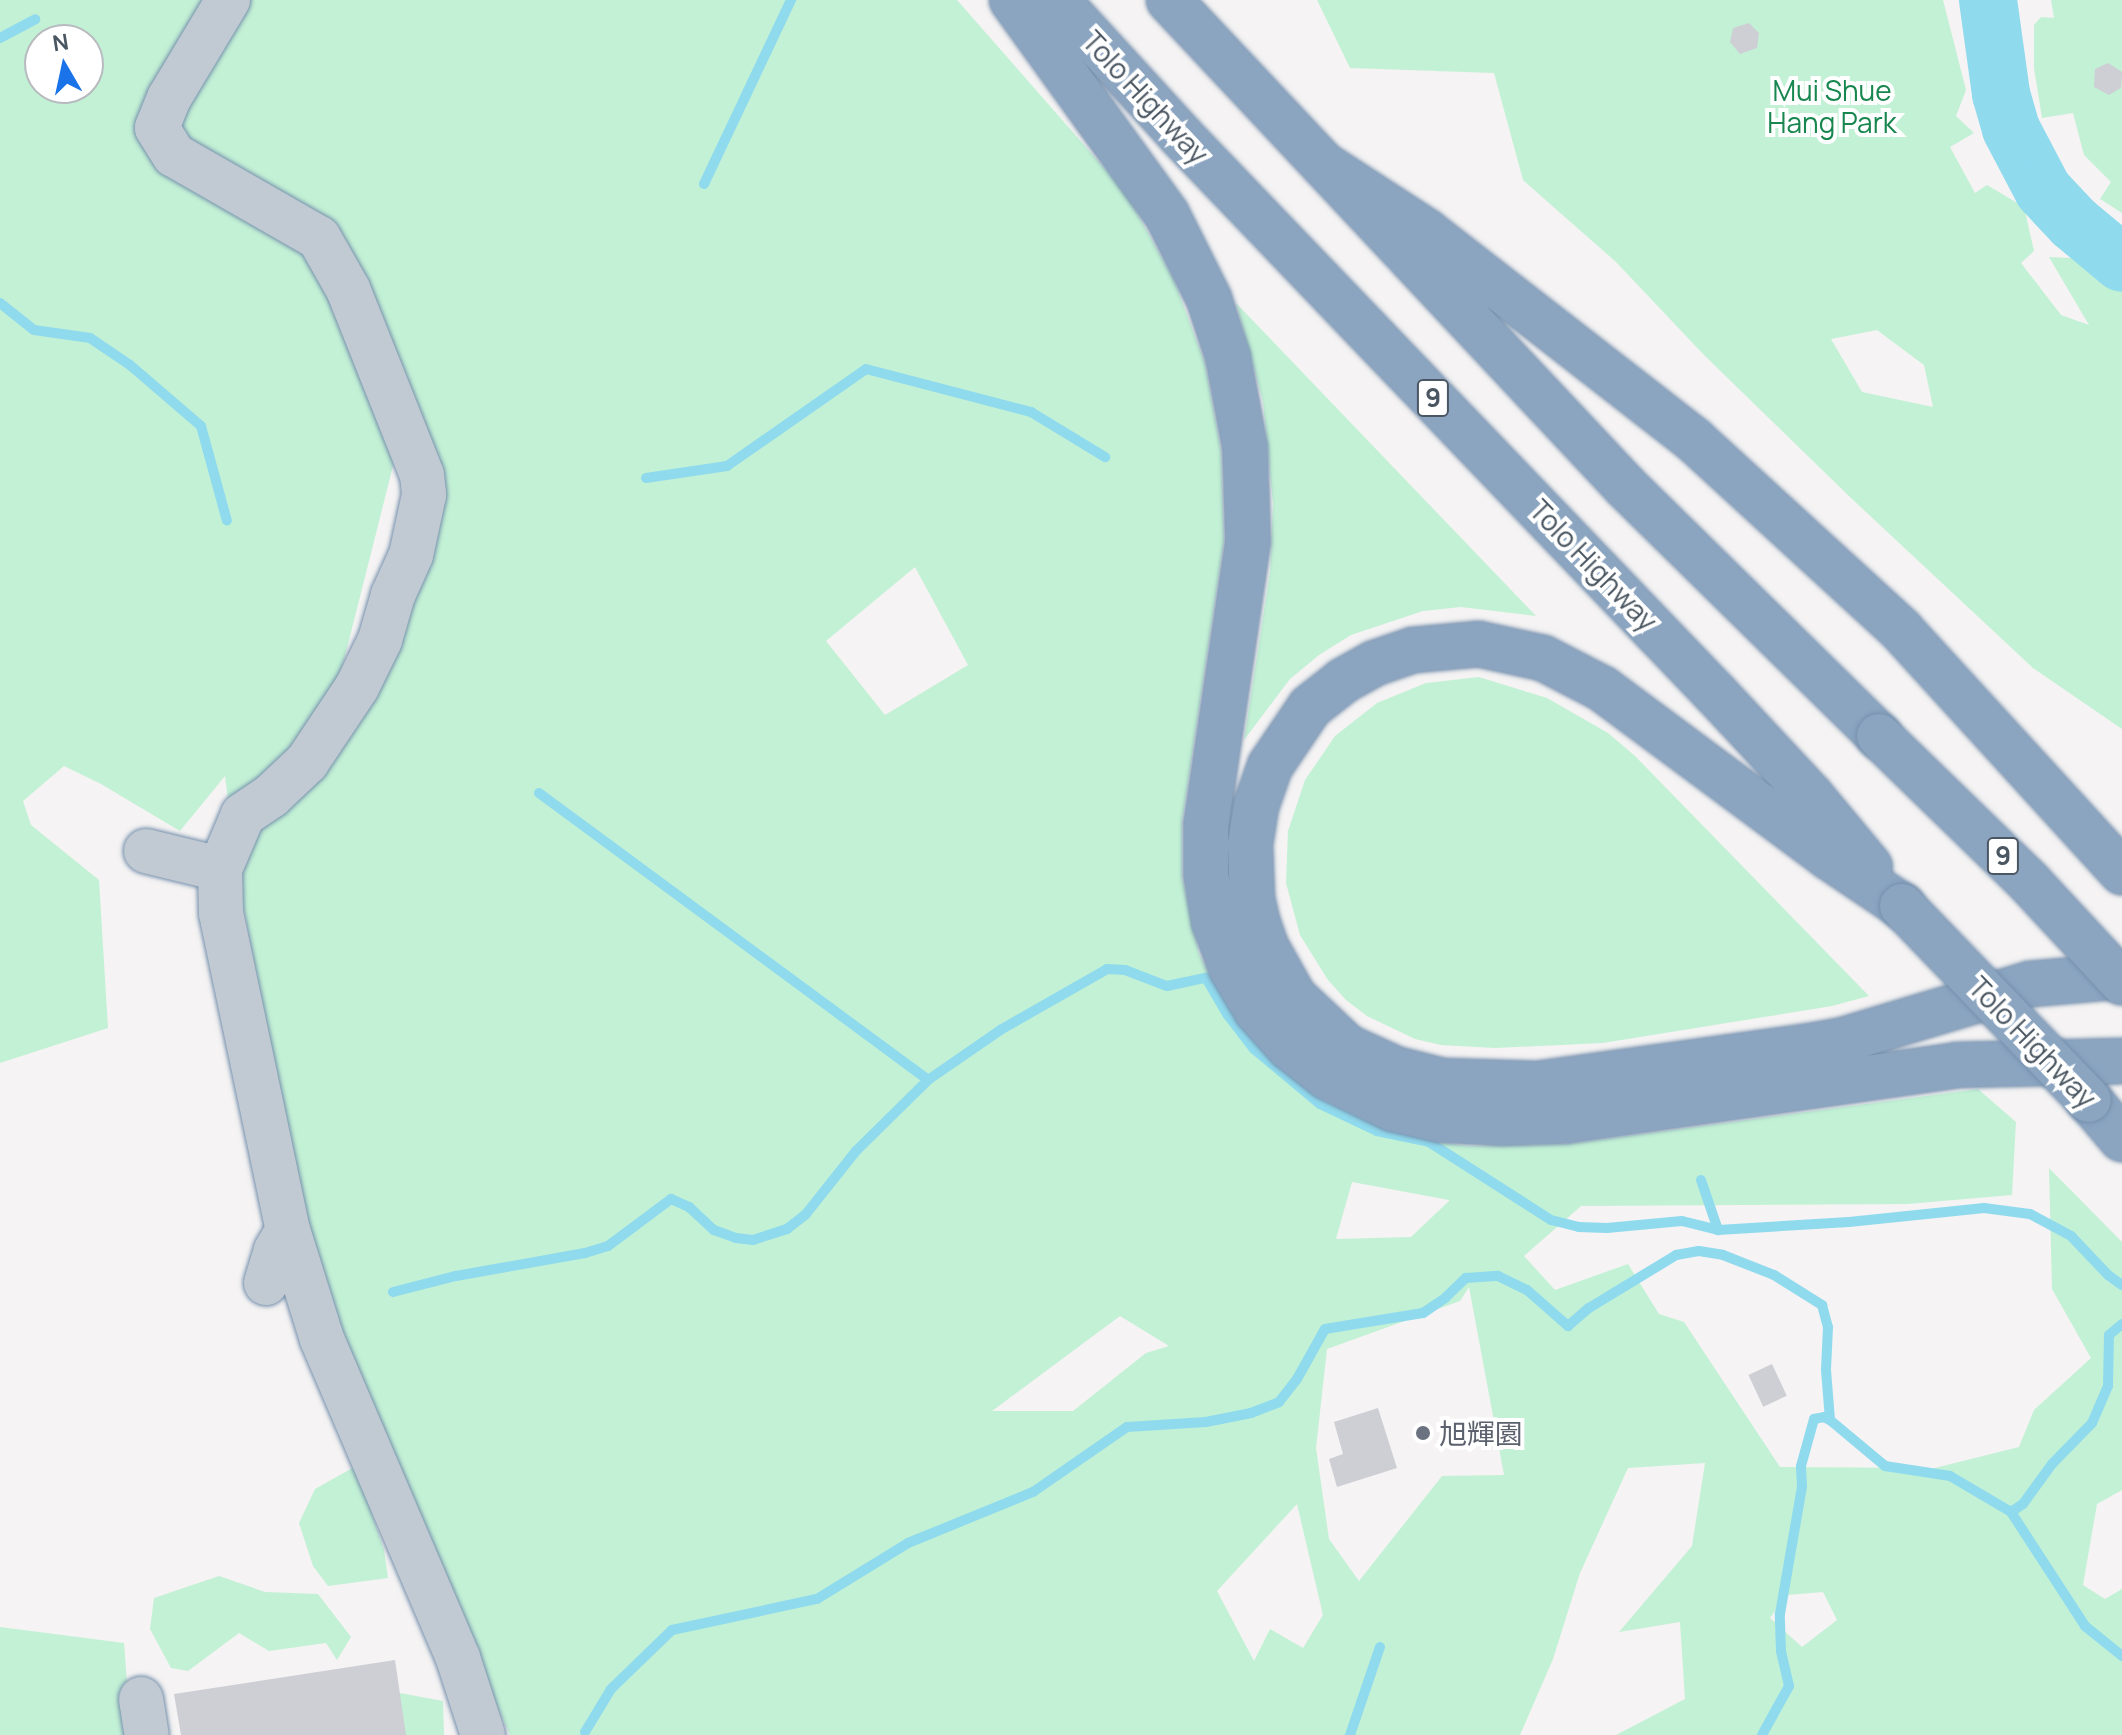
<!DOCTYPE html>
<meta charset="utf-8">
<style>
body{margin:0}
#map{position:relative;width:2122px;height:1735px;overflow:hidden;background:#f5f3f3;font-family:Manrope,"Noto Sans TC",sans-serif}
div>[style]{position:absolute}
[style*='--x']{left:calc(var(--x)*1px);top:calc(var(--y)*1px);width:calc(var(--w)*1px);rotate:calc(var(--a)*1deg)}
.green>*{inset:0;background:#c3f1d5}
.stream>*{height:10px;margin:-5px;padding:0 5px;transform-origin:5px;border-radius:5px;background:#90daee}
.river>*{height:58px;margin:-29px;padding:0 29px;transform-origin:29px;border-radius:29px;background:#90daee}
.building>*{inset:0;background:#cdcfd5;transform-origin:0 0}
.roads{filter:drop-shadow(0 0 2px #7690ad) drop-shadow(0 0 2px #7690ad)}
.minor>*{height:44px;margin:-22px;padding:0 22px;transform-origin:22px;border-radius:22px;background:#c1cad2}
.highway>*{height:44px;margin:-22px;padding:0 22px;transform-origin:22px;border-radius:22px;background:#8ba5c1}
.bridges{filter:drop-shadow(0 0 2px #7690ad) drop-shadow(0 0 2px #7690ad)}
.highway-bridge>*{height:44px;margin:-22px;padding:0 22px;transform-origin:22px;border-radius:22px;background:#8ba5c1}
.dots>*{width:22px;height:22px;translate:-50% -50%;box-sizing:border-box;border:4px solid #fff;border-radius:50%}
span{translate:-50% -50%;white-space:nowrap;text-align:center;line-height:1.15;-webkit-text-stroke:8px #fff;paint-order:stroke}
.shield-label span{padding:2px 6px;background:#fff;border:2px solid;border-radius:6px;-webkit-text-stroke-width:0}
.shield-label{font-size:26px;color:#4a5661;font-weight:700}
.park-label{font-size:28px;color:#17864f}
.street-label{font-size:28px;color:#4a5661}
.worship-label{font-size:28px;color:#5b616d}
.left{translate:0 -50%;text-align:left}
.north{position:absolute;left:24px;top:24px;width:80px;height:80px;box-sizing:border-box;background:#fff;border:2px solid #b7bbc0;border-radius:50%;rotate:351deg;font-size:22px;font-weight:700;line-height:32px;text-align:center;color:#4a5661}
.north::after{content:'';display:block;margin:auto;width:28px;height:36px;background:#1a73e8;clip-path:polygon(50% 0,100% 100%,50% 72%,0 100%)}
</style>
<div id="map">
<div class="green">
<i style="clip-path:polygon(evenodd,0 0,957px 0,1113px 178px,1131px 202px,1174px 280px,1205px 363px,1221px 451px,1224px 540px,1182px 823px,1182px 876px,1199px 954px,1237px 1024px,1291px 1081px,1336px 1111px,1411px 1139px,1470px 1146px,1567px 1144px,1978px 1089px,2016px 1122px,2012px 1195px,1907px 1204px,1581px 1206px,1524px 1256px,1555px 1290px,1628px 1264px,1659px 1314px,1684px 1322px,1780px 1467px,1935px 1468px,2019px 1447px,2034px 1410px,2091px 1358px,2052px 1289px,2049px 1168px,2122px 1242px,2122px 1490px,2097px 1504px,2083px 1585px,2105px 1599px,2122px 1589px,2122px 1735px,1616px 1735px,1685px 1699px,1680px 1622px,1619px 1632px,1692px 1546px,1705px 1463px,1628px 1468px,1580px 1573px,1553px 1659px,1520px 1735px,510px 1735px,344px 1369px,287px 1133px,238px 879px,225px 776px,180px 831px,101px 784px,64px 766px,23px 801px,31px 825px,99px 880px,108px 1028px,0 1063px,0 0,40px 40px,88px 40px,88px 88px,40px 88px,40px 40px,0 0,395px 458px,445px 492px,401px 640px,343px 664px,395px 458px,0 0,915px 567px,968px 665px,885px 715px,826px 641px,915px 567px,0 0,1352px 1182px,1449px 1200px,1449px 1201px,1411px 1237px,1336px 1239px,1352px 1182px,0 0,1469px 1287px,1504px 1475px,1442px 1476px,1359px 1581px,1329px 1539px,1316px 1448px,1327px 1349px,1460px 1301px,1469px 1287px,0 0,1120px 1316px,1169px 1346px,1146px 1353px,1073px 1411px,992px 1411px,1120px 1316px,0 0,1297px 1504px,1323px 1615px,1303px 1648px,1270px 1629px,1254px 1661px,1217px 1591px,1297px 1504px,0 0,1823px 1592px,1837px 1620px,1802px 1647px,1770px 1618px,1787px 1595px,1823px 1592px)"></i>
<i style="clip-path:polygon(evenodd,1317px 0,1943px 0,1966px 90px,1956px 116px,1974px 133px,1950px 147px,1975px 193px,1987px 185px,2024px 207px,2034px 251px,2021px 263px,2061px 315px,2089px 325px,2049px 257px,2091px 259px,2122px 278px,2122px 729px,2033px 668px,1851px 498px,1703px 354px,1616px 262px,1523px 180px,1494px 73px,1350px 68px,1317px 0,1877px 330px,1924px 365px,1933px 407px,1862px 392px,1831px 339px,1877px 330px)"></i>
<i style="clip-path:polygon(2051px 0,2122px 0,2122px 213px,2100px 199px,2111px 182px,2084px 155px,2073px 113px,2042px 118px,2034px 68px,2034px 25px,2041px 17px,2054px 18px)"></i>
<i style="clip-path:polygon(1236px 303px,1536px 616px,1461px 607px,1423px 611px,1351px 635px,1319px 655px,1290px 679px,1244px 740px,1270px 572px,1273px 504px,1263px 402px)"></i>
<i style="clip-path:polygon(1479px 677px,1547px 698px,1608px 733px,1635px 756px,1869px 996px,1832px 1006px,1603px 1043px,1495px 1048px,1441px 1045px,1415px 1039px,1367px 1016px,1346px 1000px,1328px 980px,1300px 935px,1286px 883px,1288px 831px,1305px 780px,1335px 736px,1377px 703px,1426px 683px)"></i>
<i style="clip-path:polygon(356px 1466px,384px 1550px,388px 1578px,328px 1586px,313px 1566px,299px 1523px,315px 1489px)"></i>
<i style="clip-path:polygon(219px 1576px,265px 1592px,318px 1594px,351px 1637px,337px 1660px,326px 1643px,269px 1651px,239px 1633px,188px 1671px,171px 1668px,150px 1629px,154px 1598px)"></i>
<i style="clip-path:polygon(0 1627px,124px 1643px,131px 1735px,0 1735px)"></i>
<i style="clip-path:polygon(373px 1688px,443px 1701px,444px 1735px,381px 1735px)"></i>
</div>
<div class="stream">
<i style="--x:0;--y:38;--w:40;--a:-28"></i>
<i style="--x:704;--y:184;--w:204;--a:-64.7"></i>
<i style="--x:0;--y:303;--w:43;--a:38.5"></i>
<i style="--x:34;--y:330;--w:57;--a:8.1"></i>
<i style="--x:90;--y:338;--w:48;--a:34"></i>
<i style="--x:130;--y:365;--w:94;--a:40.7"></i>
<i style="--x:201;--y:426;--w:98;--a:74.7"></i>
<i style="--x:646;--y:478;--w:82;--a:-8.4"></i>
<i style="--x:727;--y:466;--w:169;--a:-34.9"></i>
<i style="--x:866;--y:369;--w:171;--a:14.6"></i>
<i style="--x:1031;--y:412;--w:87;--a:31.3"></i>
<i style="--x:539;--y:793;--w:483;--a:36.4"></i>
<i style="--x:1701;--y:1180;--w:53;--a:71.2"></i>
<i style="--x:393;--y:1292;--w:65;--a:-14.3"></i>
<i style="--x:456;--y:1276;--w:131;--a:-10.1"></i>
<i style="--x:585;--y:1253;--w:24;--a:-17"></i>
<i style="--x:608;--y:1246;--w:79;--a:-36.7"></i>
<i style="--x:671;--y:1199;--w:20;--a:24"></i>
<i style="--x:689;--y:1207;--w:34;--a:43"></i>
<i style="--x:714;--y:1230;--w:23;--a:20"></i>
<i style="--x:736;--y:1238;--w:17;--a:7"></i>
<i style="--x:753;--y:1240;--w:36;--a:-18"></i>
<i style="--x:787;--y:1229;--w:24;--a:-38"></i>
<i style="--x:806;--y:1214;--w:80;--a:-51.6"></i>
<i style="--x:856;--y:1151;--w:101;--a:-44.6"></i>
<i style="--x:928;--y:1080;--w:90;--a:-34.6"></i>
<i style="--x:1002;--y:1029;--w:121;--a:-29.7"></i>
<i style="--x:1107;--y:969;--w:18;--a:3"></i>
<i style="--x:1125;--y:970;--w:45;--a:20.9"></i>
<i style="--x:1167;--y:986;--w:40;--a:-12"></i>
<i style="--x:1206;--y:978;--w:42;--a:59.7"></i>
<i style="--x:1227;--y:1014;--w:44;--a:52.4"></i>
<i style="--x:1254;--y:1049;--w:86;--a:39.8"></i>
<i style="--x:1320;--y:1104;--w:63;--a:25.3"></i>
<i style="--x:1377;--y:1131;--w:53;--a:11.9"></i>
<i style="--x:1429;--y:1142;--w:145;--a:32.6"></i>
<i style="--x:1551;--y:1220;--w:29;--a:14"></i>
<i style="--x:1579;--y:1227;--w:28;--a:2"></i>
<i style="--x:1607;--y:1228;--w:75;--a:-5.3"></i>
<i style="--x:1682;--y:1221;--w:37;--a:14"></i>
<i style="--x:1718;--y:1230;--w:131;--a:-3.5"></i>
<i style="--x:1849;--y:1222;--w:136;--a:-5.9"></i>
<i style="--x:1984;--y:1208;--w:46;--a:7.4"></i>
<i style="--x:2030;--y:1214;--w:47;--a:28.2"></i>
<i style="--x:2071;--y:1236;--w:54;--a:46.5"></i>
<i style="--x:2108;--y:1275;--w:17;--a:36"></i>
<i style="--x:2011;--y:1512;--w:136;--a:57"></i>
<i style="--x:2085;--y:1626;--w:48;--a:39"></i>
<i style="--x:585;--y:1732;--w:50;--a:-58.8"></i>
<i style="--x:611;--y:1689;--w:85;--a:-44"></i>
<i style="--x:672;--y:1630;--w:148;--a:-12.1"></i>
<i style="--x:817;--y:1599;--w:107;--a:-31.6"></i>
<i style="--x:908;--y:1543;--w:135;--a:-22.2"></i>
<i style="--x:1033;--y:1492;--w:114;--a:-34.7"></i>
<i style="--x:1127;--y:1427;--w:79;--a:-3.6"></i>
<i style="--x:1206;--y:1422;--w:46;--a:-11.3"></i>
<i style="--x:1251;--y:1413;--w:30;--a:-21"></i>
<i style="--x:1279;--y:1402;--w:29;--a:-52"></i>
<i style="--x:1297;--y:1379;--w:57;--a:-60.8"></i>
<i style="--x:1325;--y:1329;--w:99;--a:-9.3"></i>
<i style="--x:1423;--y:1313;--w:27;--a:-34"></i>
<i style="--x:1445;--y:1298;--w:29;--a:-44"></i>
<i style="--x:1466;--y:1278;--w:32;--a:-4"></i>
<i style="--x:1498;--y:1276;--w:32;--a:26"></i>
<i style="--x:1527;--y:1290;--w:55;--a:41.3"></i>
<i style="--x:1568;--y:1326;--w:28;--a:-41"></i>
<i style="--x:1589;--y:1308;--w:102;--a:-31.3"></i>
<i style="--x:1676;--y:1255;--w:23;--a:-10"></i>
<i style="--x:1699;--y:1251;--w:24;--a:9"></i>
<i style="--x:1723;--y:1255;--w:55;--a:21.4"></i>
<i style="--x:1774;--y:1275;--w:57;--a:32"></i>
<i style="--x:1822;--y:1305;--w:23;--a:75"></i>
<i style="--x:1828;--y:1327;--w:43;--a:92.7"></i>
<i style="--x:1826;--y:1370;--w:50;--a:85.4"></i>
<i style="--x:1830;--y:1420;--w:72;--a:39.9"></i>
<i style="--x:1885;--y:1466;--w:66;--a:8.7"></i>
<i style="--x:1950;--y:1476;--w:71;--a:30.5"></i>
<i style="--x:2011;--y:1512;--w:14;--a:-34"></i>
<i style="--x:2023;--y:1504;--w:49;--a:-54.1"></i>
<i style="--x:2052;--y:1464;--w:57;--a:-45.7"></i>
<i style="--x:2092;--y:1423;--w:40;--a:-66.6"></i>
<i style="--x:2108;--y:1386;--w:51;--a:-88.9"></i>
<i style="--x:2109;--y:1335;--w:17;--a:-40"></i>
<i style="--x:1350;--y:1735;--w:93;--a:-71.2"></i>
<i style="--x:1762;--y:1735;--w:56;--a:-61.1"></i>
<i style="--x:1789;--y:1686;--w:36;--a:-103"></i>
<i style="--x:1781;--y:1651;--w:37;--a:-92"></i>
<i style="--x:1780;--y:1614;--w:130;--a:-80.2"></i>
<i style="--x:1802;--y:1486;--w:20;--a:-93"></i>
<i style="--x:1801;--y:1466;--w:49;--a:-74.5"></i>
<i style="--x:1814;--y:1419;--w:10;--a:-11"></i>
<i style="--x:1824;--y:1417;--w:7;--a:27"></i>
</div>
<div class="river">
<i style="--x:1988;--y:0;--w:95;--a:82.1"></i>
<i style="--x:2001;--y:94;--w:36;--a:74"></i>
<i style="--x:2011;--y:129;--w:69;--a:62.3"></i>
<i style="--x:2043;--y:190;--w:45;--a:46.8"></i>
<i style="--x:2074;--y:223;--w:62;--a:39.8"></i>
</div>
<div class="building">
<i style="clip-path:polygon(1749px 23px,1759px 33px,1757px 48px,1740px 54px,1730px 42px,1733px 28px)"></i>
<i style="clip-path:polygon(2108px 63px,2122px 72px,2121px 88px,2109px 95px,2094px 87px,2095px 69px)"></i>
<i style="left:1772px;top:1364px;width:35px;height:26px;rotate:65deg"></i>
<i style="clip-path:polygon(1378px 1408px,1397px 1468px,1337px 1487px,1329px 1459px,1343px 1454px,1334px 1422px)"></i>
<i style="clip-path:polygon(395px 1660px,406px 1735px,181px 1735px,174px 1694px)"></i>
</div>
<div class="roads">
<div class="minor">
<i style="--x:228;--y:0;--w:114;--a:121"></i>
<i style="--x:169;--y:98;--w:32;--a:112"></i>
<i style="--x:157;--y:128;--w:32;--a:58"></i>
<i style="--x:174;--y:155;--w:167;--a:29.8"></i>
<i style="--x:319;--y:238;--w:59;--a:60.4"></i>
<i style="--x:348;--y:289;--w:200;--a:68.3"></i>
<i style="--x:422;--y:475;--w:20;--a:84"></i>
<i style="--x:424;--y:495;--w:61;--a:102.2"></i>
<i style="--x:411;--y:555;--w:44;--a:114.2"></i>
<i style="--x:393;--y:595;--w:47;--a:106.1"></i>
<i style="--x:380;--y:640;--w:52;--a:116.1"></i>
<i style="--x:357;--y:687;--w:90;--a:123.7"></i>
<i style="--x:307;--y:762;--w:50;--a:136.6"></i>
<i style="--x:271;--y:796;--w:34;--a:146"></i>
<i style="--x:243;--y:815;--w:59;--a:113.1"></i>
<i style="--x:220;--y:869;--w:44;--a:88.7"></i>
<i style="--x:221;--y:913;--w:324;--a:78.1"></i>
<i style="--x:288;--y:1230;--w:114;--a:72.7"></i>
<i style="--x:322;--y:1339;--w:347;--a:66.9"></i>
<i style="--x:458;--y:1658;--w:81;--a:72"></i>
<i style="--x:146;--y:851;--w:76;--a:13.7"></i>
<i style="--x:266;--y:1283;--w:34;--a:-73"></i>
<i style="--x:276;--y:1250;--w:23;--a:-59"></i>
<i style="--x:141;--y:1699;--w:36;--a:81"></i>
</div>
<div class="highway">
<i style="--x:1012;--y:0;--w:265;--a:54.2"></i>
<i style="--x:1167;--y:215;--w:94;--a:63.4"></i>
<i style="--x:1209;--y:299;--w:61;--a:71.9"></i>
<i style="--x:1228;--y:357;--w:93;--a:79.4"></i>
<i style="--x:1245;--y:448;--w:93;--a:88.2"></i>
<i style="--x:1248;--y:541;--w:287;--a:98.4"></i>
<i style="--x:1206;--y:825;--w:49;--a:90"></i>
<i style="--x:1206;--y:874;--w:49;--a:80.5"></i>
<i style="--x:1214;--y:922;--w:49;--a:69.7"></i>
<i style="--x:1231;--y:968;--w:49;--a:59.2"></i>
<i style="--x:1256;--y:1010;--w:50;--a:48.3"></i>
<i style="--x:1289;--y:1047;--w:48;--a:38.3"></i>
<i style="--x:1327;--y:1077;--w:73;--a:25.9"></i>
<i style="--x:1393;--y:1109;--w:49;--a:12.9"></i>
<i style="--x:1441;--y:1120;--w:61;--a:2.8"></i>
<i style="--x:1502;--y:1123;--w:63;--a:-1.8"></i>
<i style="--x:1565;--y:1121;--w:396;--a:-8.1"></i>
<i style="--x:1957;--y:1065;--w:165;--a:-1.4"></i>
<i style="--x:1057;--y:0;--w:184;--a:47.6"></i>
<i style="--x:1181;--y:136;--w:773;--a:46.21"></i>
<i style="--x:1716;--y:694;--w:139;--a:47"></i>
<i style="--x:1811;--y:796;--w:92;--a:50.3"></i>
<i style="--x:1169;--y:0;--w:666;--a:46.82"></i>
<i style="--x:1625;--y:486;--w:356;--a:44.5"></i>
<i style="--x:1324;--y:165;--w:123;--a:33"></i>
<i style="--x:1427;--y:232;--w:338;--a:37.9"></i>
<i style="--x:1694;--y:440;--w:281;--a:42.5"></i>
<i style="--x:1901;--y:630;--w:328;--a:47.6"></i>
<i style="--x:1902;--y:906;--w:88;--a:-146.1"></i>
<i style="--x:1829;--y:857;--w:282;--a:-143.4"></i>
<i style="--x:1603;--y:689;--w:68;--a:-152.7"></i>
<i style="--x:1543;--y:658;--w:66;--a:-167.7"></i>
<i style="--x:1479;--y:644;--w:66;--a:174.8"></i>
<i style="--x:1413;--y:650;--w:40;--a:161.1"></i>
<i style="--x:1375;--y:663;--w:37;--a:151"></i>
<i style="--x:1343;--y:681;--w:42;--a:141.8"></i>
<i style="--x:1310;--y:707;--w:71;--a:124.1"></i>
<i style="--x:1270;--y:766;--w:42;--a:109.3"></i>
<i style="--x:1256;--y:806;--w:39;--a:99"></i>
<i style="--x:1250;--y:845;--w:54;--a:87.9"></i>
<i style="--x:1252;--y:899;--w:26;--a:77"></i>
<i style="--x:1258;--y:924;--w:24;--a:71"></i>
<i style="--x:1266;--y:947;--w:57;--a:60.8"></i>
<i style="--x:1294;--y:997;--w:73;--a:43.3"></i>
<i style="--x:1347;--y:1047;--w:53;--a:24.6"></i>
<i style="--x:1395;--y:1069;--w:49;--a:14.3"></i>
<i style="--x:1442;--y:1081;--w:95;--a:1.8"></i>
<i style="--x:1537;--y:1084;--w:271;--a:-7.9"></i>
<i style="--x:1805;--y:1047;--w:36;--a:-10"></i>
<i style="--x:1840;--y:1041;--w:198;--a:-16.7"></i>
<i style="--x:2030;--y:984;--w:92;--a:-5"></i>
<i style="--x:2089;--y:1100;--w:51;--a:49.8"></i>
</div>
</div>
<div class="bridges">
<div class="highway-bridge">
<i style="--x:1879;--y:736;--w:209;--a:44.2"></i>
<i style="--x:2029;--y:882;--w:137;--a:47.1"></i>
<i style="--x:1902;--y:906;--w:269;--a:46.1"></i>
</div>
</div>
<div class="dots">
<i style="left:1423px;top:1433px;background:#6b7280"></i>
</div>
<div class="shield-label">
<span style="left:1433px;top:398px">9</span>
<span style="left:2003px;top:856px">9</span>
</div>
<div class="park-label">
<span style="left:1832px;top:106px">Mui Shue<br>Hang Park</span>
</div>
<div class="street-label">
<span style="left:1146px;top:97px;rotate:47deg">Tolo Highway</span>
<span style="left:1594px;top:565px;rotate:46deg">Tolo Highway</span>
<span style="left:2033px;top:1042px;rotate:46deg">Tolo Highway</span>
</div>
<div class="worship-label">
<span class="left" style="left:1439px;top:1433px">旭輝園</span>
</div>
<div class="north">N</div>
</div>
